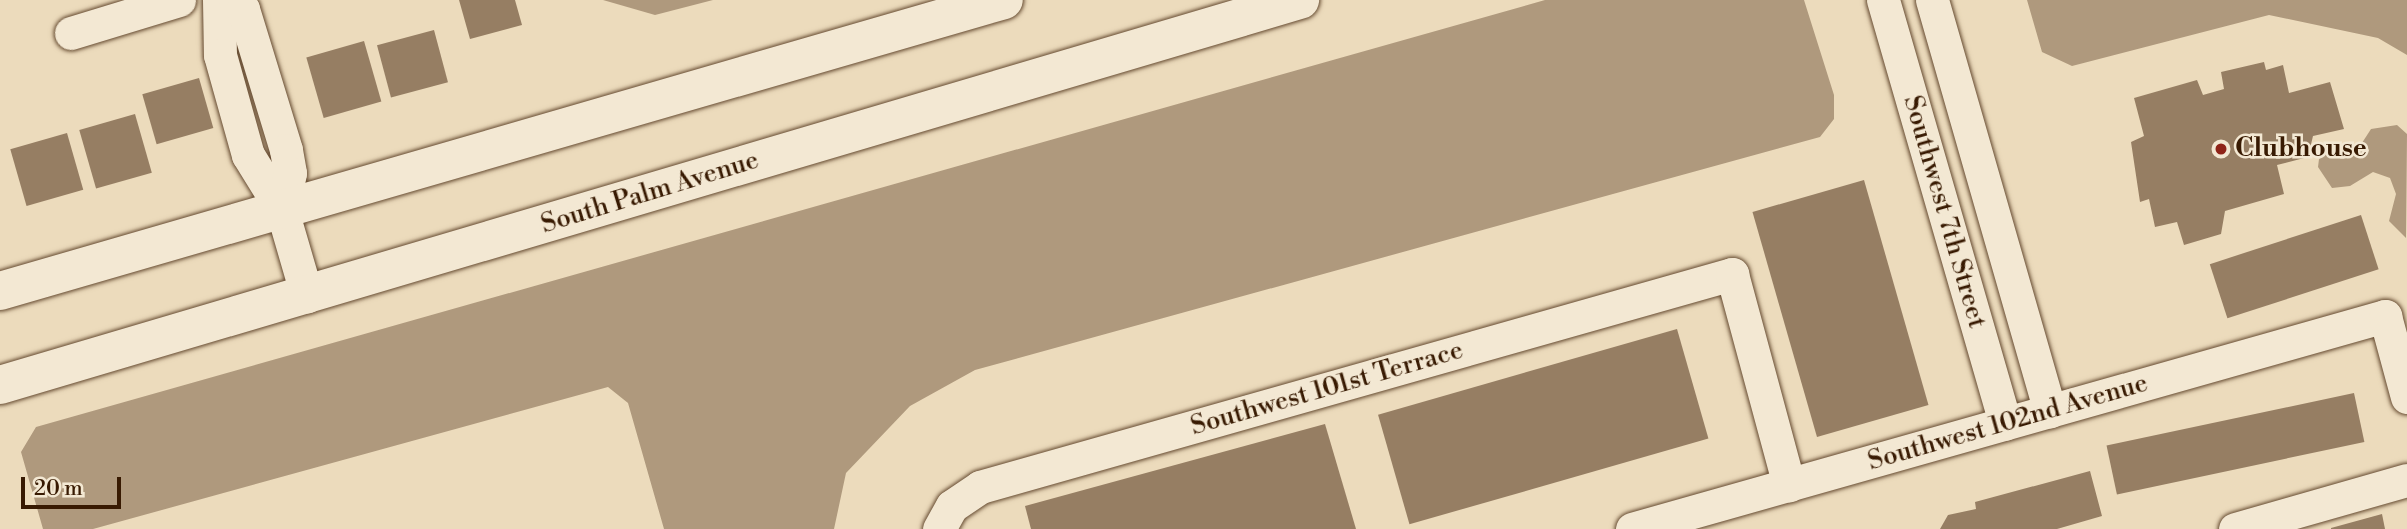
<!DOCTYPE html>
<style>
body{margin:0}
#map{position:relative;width:2407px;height:529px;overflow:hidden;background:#ecdbbc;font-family:"Libre Bodoni",serif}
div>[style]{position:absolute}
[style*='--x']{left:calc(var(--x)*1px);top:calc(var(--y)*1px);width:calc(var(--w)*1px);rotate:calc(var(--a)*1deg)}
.water>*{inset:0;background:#af997d}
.building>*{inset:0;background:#967e63;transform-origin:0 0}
.roads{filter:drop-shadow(0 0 2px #654a30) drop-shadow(0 0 2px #654a30)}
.minor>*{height:33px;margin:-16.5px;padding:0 16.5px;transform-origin:16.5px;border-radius:16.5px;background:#f3e8d3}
.secondary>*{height:38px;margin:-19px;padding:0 19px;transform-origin:19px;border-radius:19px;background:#f3e8d3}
.dots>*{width:19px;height:19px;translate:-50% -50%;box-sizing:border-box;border:4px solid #f3e8d3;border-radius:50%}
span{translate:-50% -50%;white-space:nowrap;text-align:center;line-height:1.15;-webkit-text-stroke:5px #f3e8d3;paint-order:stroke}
.poi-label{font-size:26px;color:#381a02;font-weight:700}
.left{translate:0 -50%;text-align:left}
.street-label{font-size:26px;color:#381a02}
.scale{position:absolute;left:21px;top:477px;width:100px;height:32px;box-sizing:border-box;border:4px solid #381a02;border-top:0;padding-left:9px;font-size:21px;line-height:24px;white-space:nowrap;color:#381a02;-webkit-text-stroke:5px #f3e8d3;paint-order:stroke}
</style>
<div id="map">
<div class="water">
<i style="clip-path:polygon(603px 0,713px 0,655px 15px)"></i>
<i style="clip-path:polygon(1545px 0,1804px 0,1834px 95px,1834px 119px,1820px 137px,975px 370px,910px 406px,846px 473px,834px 529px,664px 529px,628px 403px,608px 387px,93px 529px,43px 529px,21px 452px,36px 427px)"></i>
<i style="clip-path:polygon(2027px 0,2407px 0,2407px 55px,2378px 38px,2269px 15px,2072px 66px,2042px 52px)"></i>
<i style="clip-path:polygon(2397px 125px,2407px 134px,2406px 238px,2389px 221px,2396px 194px,2390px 178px,2373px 172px,2350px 186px,2332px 188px,2318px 167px,2319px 159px,2332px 148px,2360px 146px,2371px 129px)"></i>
</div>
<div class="building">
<i style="clip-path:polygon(459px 0,515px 0,522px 25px,470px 39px)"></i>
<i style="left:434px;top:30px;width:54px;height:59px;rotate:75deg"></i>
<i style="left:364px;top:41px;width:63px;height:60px;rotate:74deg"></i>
<i style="clip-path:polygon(2264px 62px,2266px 70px,2283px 65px,2289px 93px,2330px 82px,2344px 129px,2313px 136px,2308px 157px,2277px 165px,2284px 194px,2225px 211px,2221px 234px,2184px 245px,2177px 222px,2155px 227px,2149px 199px,2140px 202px,2131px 142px,2144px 136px,2134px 98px,2197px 80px,2203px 95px,2224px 89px,2221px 72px)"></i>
<i style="left:199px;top:78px;width:52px;height:59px;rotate:74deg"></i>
<i style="left:135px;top:114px;width:61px;height:58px;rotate:74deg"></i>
<i style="left:67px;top:133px;width:59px;height:59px;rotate:74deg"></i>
<i style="left:1864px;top:180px;width:234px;height:116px;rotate:74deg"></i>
<i style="left:2361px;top:215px;width:57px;height:159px;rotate:72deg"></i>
<i style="left:1677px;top:329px;width:114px;height:311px;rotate:74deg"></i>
<i style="left:2354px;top:393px;width:50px;height:253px;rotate:78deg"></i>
<i style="clip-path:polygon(1325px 424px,1356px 529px,1031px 529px,1025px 506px)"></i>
<i style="clip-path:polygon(2090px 471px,2102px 516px,2057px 529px,1940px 529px,1948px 515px,1976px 509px,1975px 502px)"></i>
<i style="clip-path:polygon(2382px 514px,2385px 529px,2331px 529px,2331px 528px)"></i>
</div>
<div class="roads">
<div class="minor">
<i style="--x:219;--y:0;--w:55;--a:89"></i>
<i style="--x:220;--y:55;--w:104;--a:74.4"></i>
<i style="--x:248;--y:155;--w:65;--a:58.3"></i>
<i style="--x:282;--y:210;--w:90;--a:73.8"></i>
<i style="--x:235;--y:0;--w:12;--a:48"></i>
<i style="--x:243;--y:9;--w:147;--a:73"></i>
<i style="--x:286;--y:150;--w:23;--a:80"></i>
<i style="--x:290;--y:173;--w:38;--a:102"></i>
<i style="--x:1883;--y:0;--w:441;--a:73.9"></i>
<i style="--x:1932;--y:0;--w:428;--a:74"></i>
<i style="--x:71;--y:33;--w:113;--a:-17"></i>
<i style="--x:939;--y:529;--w:26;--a:-61"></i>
<i style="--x:952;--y:506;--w:34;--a:-34"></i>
<i style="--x:980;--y:487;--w:782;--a:-15.81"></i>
<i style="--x:1732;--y:274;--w:219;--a:74.9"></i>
<i style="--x:1632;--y:529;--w:783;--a:-15.79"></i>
<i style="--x:2385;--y:316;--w:84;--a:74.8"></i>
<i style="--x:2235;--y:529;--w:179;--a:-15.9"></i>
</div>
<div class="secondary">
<i style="--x:0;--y:291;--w:1045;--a:-16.16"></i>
<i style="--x:0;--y:385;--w:1356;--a:-16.5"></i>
</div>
</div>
<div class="dots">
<i style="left:2221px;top:149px;background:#8f2418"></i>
</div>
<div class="poi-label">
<span class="left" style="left:2235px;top:149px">Clubhouse</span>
</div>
<div class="street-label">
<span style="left:650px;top:193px;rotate:-17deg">South Palm Avenue</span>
<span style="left:1944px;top:212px;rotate:74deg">Southwest 7th Street</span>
<span style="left:1327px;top:389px;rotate:-16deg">Southwest 101st Terrace</span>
<span style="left:2008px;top:423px;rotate:-16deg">Southwest 102nd Avenue</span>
</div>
<div class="scale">20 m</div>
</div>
